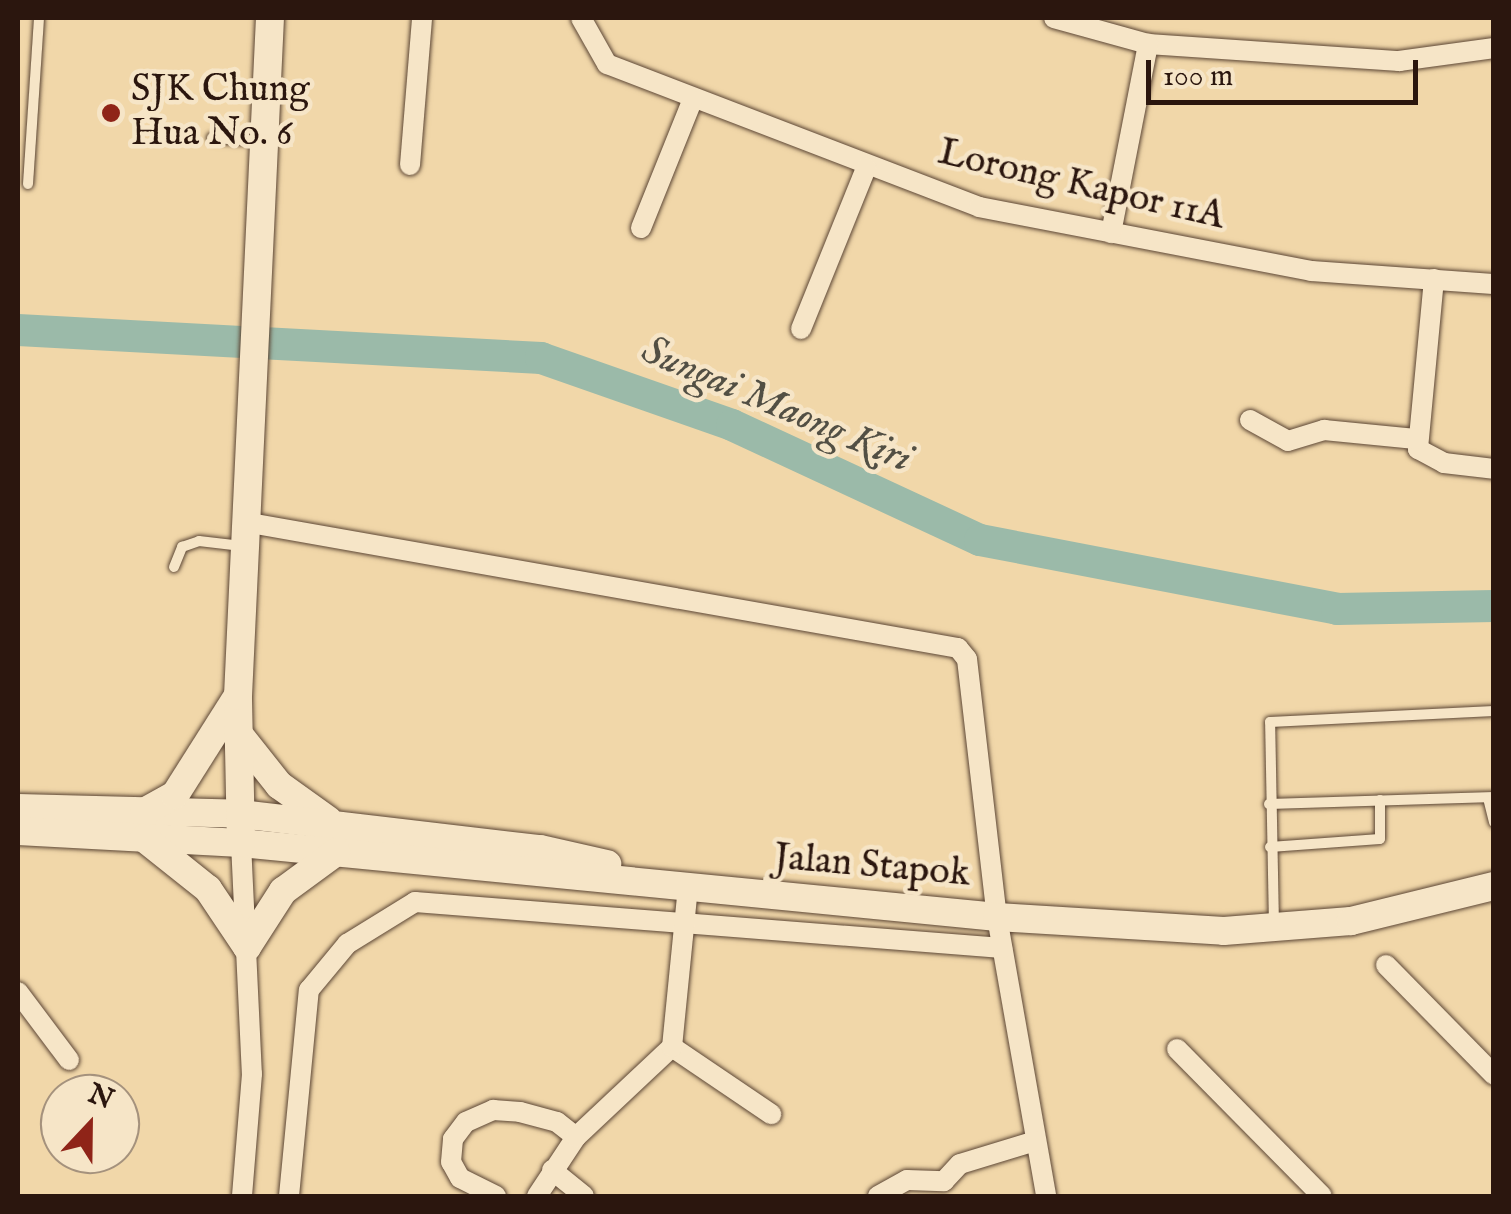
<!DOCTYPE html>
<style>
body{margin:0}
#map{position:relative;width:1511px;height:1214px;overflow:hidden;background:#f1d7a9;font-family:"IM FELL English",serif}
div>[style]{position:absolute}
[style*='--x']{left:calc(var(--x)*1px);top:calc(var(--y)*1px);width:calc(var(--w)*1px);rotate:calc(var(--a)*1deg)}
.river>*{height:32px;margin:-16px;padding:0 16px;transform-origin:16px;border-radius:16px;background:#9bbaa9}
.roads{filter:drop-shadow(0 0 2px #5c4635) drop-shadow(0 0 2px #5c4635)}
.service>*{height:10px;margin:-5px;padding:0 5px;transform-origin:5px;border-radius:5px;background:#f6e5c7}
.minor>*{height:20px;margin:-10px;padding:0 10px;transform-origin:10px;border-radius:10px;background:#f6e5c7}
.secondary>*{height:28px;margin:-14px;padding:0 14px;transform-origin:14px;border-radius:14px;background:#f6e5c7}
.dots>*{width:28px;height:28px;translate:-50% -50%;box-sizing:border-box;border:5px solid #f6e5c7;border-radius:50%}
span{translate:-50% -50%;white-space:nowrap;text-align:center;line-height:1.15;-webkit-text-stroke:9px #f6e5c7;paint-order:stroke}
.poi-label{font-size:38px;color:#2b160e}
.left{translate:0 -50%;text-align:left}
.street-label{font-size:38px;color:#2b160e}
.water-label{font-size:40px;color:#524f44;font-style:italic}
.frame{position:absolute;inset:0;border:20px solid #2b160e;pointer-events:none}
.north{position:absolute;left:40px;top:1074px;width:100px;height:100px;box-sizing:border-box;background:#f6e5c7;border:2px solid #a5927d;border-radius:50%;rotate:22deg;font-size:28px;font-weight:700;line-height:40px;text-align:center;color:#2b160e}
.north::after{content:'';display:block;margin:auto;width:35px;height:45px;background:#8f2418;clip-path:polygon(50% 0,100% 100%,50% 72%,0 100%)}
.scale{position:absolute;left:1146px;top:60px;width:272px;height:45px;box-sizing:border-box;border:5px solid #2b160e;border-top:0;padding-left:12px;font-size:30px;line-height:35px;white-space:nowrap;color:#2b160e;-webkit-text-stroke:8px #f6e5c7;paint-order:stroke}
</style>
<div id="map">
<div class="river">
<i style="--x:18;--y:330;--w:524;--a:3.06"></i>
<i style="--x:541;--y:358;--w:202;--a:19.3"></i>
<i style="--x:732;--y:425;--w:273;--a:24.9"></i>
<i style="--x:980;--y:540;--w:364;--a:10.9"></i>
<i style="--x:1337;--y:609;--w:157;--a:-1.1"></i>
</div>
<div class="roads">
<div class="service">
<i style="--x:212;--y:138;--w:51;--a:3.4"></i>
<i style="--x:28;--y:184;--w:166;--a:-86.2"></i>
<i style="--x:174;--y:567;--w:22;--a:-68"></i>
<i style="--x:182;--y:547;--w:18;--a:-19"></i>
<i style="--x:199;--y:541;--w:43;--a:6.6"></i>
<i style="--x:1488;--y:798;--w:25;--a:76"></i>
<i style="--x:1269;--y:804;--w:225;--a:-1.8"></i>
<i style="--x:1270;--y:847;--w:110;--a:-4.2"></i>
<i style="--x:1380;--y:839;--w:39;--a:-90"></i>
<i style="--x:1274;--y:925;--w:203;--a:-91.1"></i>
<i style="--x:1270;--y:722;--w:224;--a:-2.8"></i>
</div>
<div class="minor">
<i style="--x:581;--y:18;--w:53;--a:60.5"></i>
<i style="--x:607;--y:64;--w:399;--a:21"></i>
<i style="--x:979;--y:207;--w:338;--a:10.9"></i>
<i style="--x:1311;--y:271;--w:183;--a:4.1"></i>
<i style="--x:1054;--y:18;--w:98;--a:15.5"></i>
<i style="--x:1148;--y:44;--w:252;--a:3.9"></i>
<i style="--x:1399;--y:61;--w:96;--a:-7.8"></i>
<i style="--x:410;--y:165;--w:147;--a:-85.3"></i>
<i style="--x:641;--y:228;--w:137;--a:-68.1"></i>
<i style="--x:1111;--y:233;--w:193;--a:-78.9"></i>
<i style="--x:1434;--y:279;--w:171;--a:95.4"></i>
<i style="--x:1418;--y:449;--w:30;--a:28"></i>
<i style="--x:1444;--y:463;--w:50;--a:6.8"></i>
<i style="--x:801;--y:329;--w:174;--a:-68"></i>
<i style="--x:1250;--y:420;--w:43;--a:28.9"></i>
<i style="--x:1288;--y:441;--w:38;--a:-17"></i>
<i style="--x:1324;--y:430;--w:92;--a:5.6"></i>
<i style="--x:250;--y:523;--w:719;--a:10.01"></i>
<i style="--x:958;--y:648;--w:14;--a:51"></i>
<i style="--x:967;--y:659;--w:260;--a:83.4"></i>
<i style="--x:997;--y:917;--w:283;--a:80"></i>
<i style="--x:241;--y:843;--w:231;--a:87.3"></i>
<i style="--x:252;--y:1074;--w:122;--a:94.7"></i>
<i style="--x:1386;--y:965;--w:154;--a:45.5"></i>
<i style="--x:18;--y:992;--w:85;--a:53.1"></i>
<i style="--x:672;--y:1047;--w:120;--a:34.1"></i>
<i style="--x:1177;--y:1049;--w:206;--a:45.4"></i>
<i style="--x:552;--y:1170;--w:41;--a:39.1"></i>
<i style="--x:289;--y:1196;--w:207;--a:-84.5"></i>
<i style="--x:309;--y:990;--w:60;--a:-50.4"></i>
<i style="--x:347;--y:944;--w:80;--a:-31.7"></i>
<i style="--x:415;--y:902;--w:589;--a:4.48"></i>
<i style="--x:496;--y:1196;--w:40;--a:-153.4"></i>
<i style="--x:460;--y:1178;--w:18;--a:-119"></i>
<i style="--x:451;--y:1162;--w:23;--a:-85"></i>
<i style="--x:453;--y:1139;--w:21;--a:-53"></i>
<i style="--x:466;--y:1122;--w:30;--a:-24"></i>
<i style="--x:493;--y:1110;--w:27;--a:4"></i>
<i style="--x:520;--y:1112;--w:38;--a:15"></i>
<i style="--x:557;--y:1122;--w:24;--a:38"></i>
<i style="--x:537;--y:1196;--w:71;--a:-56.5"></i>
<i style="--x:576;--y:1137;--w:132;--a:-43.2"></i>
<i style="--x:672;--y:1047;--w:161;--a:-84.3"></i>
<i style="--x:878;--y:1196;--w:33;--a:-29"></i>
<i style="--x:907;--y:1180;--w:37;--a:2"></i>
<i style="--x:944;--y:1181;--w:23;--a:-47"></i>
<i style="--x:960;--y:1164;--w:78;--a:-17"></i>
</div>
<div class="secondary">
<i style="--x:237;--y:732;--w:68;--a:51.6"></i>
<i style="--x:279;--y:785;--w:60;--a:35.5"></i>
<i style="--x:18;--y:808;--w:222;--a:1.5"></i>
<i style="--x:240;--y:814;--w:302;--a:6.7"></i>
<i style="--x:540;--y:849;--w:69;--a:12.6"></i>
<i style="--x:144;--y:812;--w:35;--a:-29"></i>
<i style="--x:175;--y:795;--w:116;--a:-57.7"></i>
<i style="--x:18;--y:831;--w:223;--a:3.1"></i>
<i style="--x:241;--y:843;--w:760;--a:5.59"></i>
<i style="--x:997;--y:917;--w:227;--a:3.5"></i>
<i style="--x:1224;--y:931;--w:127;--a:-4.5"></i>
<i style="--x:1351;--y:921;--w:147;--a:-13.8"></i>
<i style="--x:144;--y:838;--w:82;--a:38.6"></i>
<i style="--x:208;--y:889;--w:70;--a:56.1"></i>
<i style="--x:247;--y:947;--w:67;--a:-57.3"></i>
<i style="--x:283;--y:891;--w:66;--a:-36.3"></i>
<i style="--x:241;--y:843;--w:147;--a:-91.2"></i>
<i style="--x:238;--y:696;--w:679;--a:-87.3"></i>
</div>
</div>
<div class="dots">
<i style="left:111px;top:113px;background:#8f2418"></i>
</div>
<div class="poi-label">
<span class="left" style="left:131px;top:113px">SJK Chung<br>Hua No. 6</span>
</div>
<div class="street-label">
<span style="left:1081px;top:186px;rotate:13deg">Lorong Kapor 11A</span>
<span style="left:872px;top:867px;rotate:5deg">Jalan Stapok</span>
</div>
<div class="water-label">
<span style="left:776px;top:406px;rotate:23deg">Sungai Maong Kiri</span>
</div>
<div class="frame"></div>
<div class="north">N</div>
<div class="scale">100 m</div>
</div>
